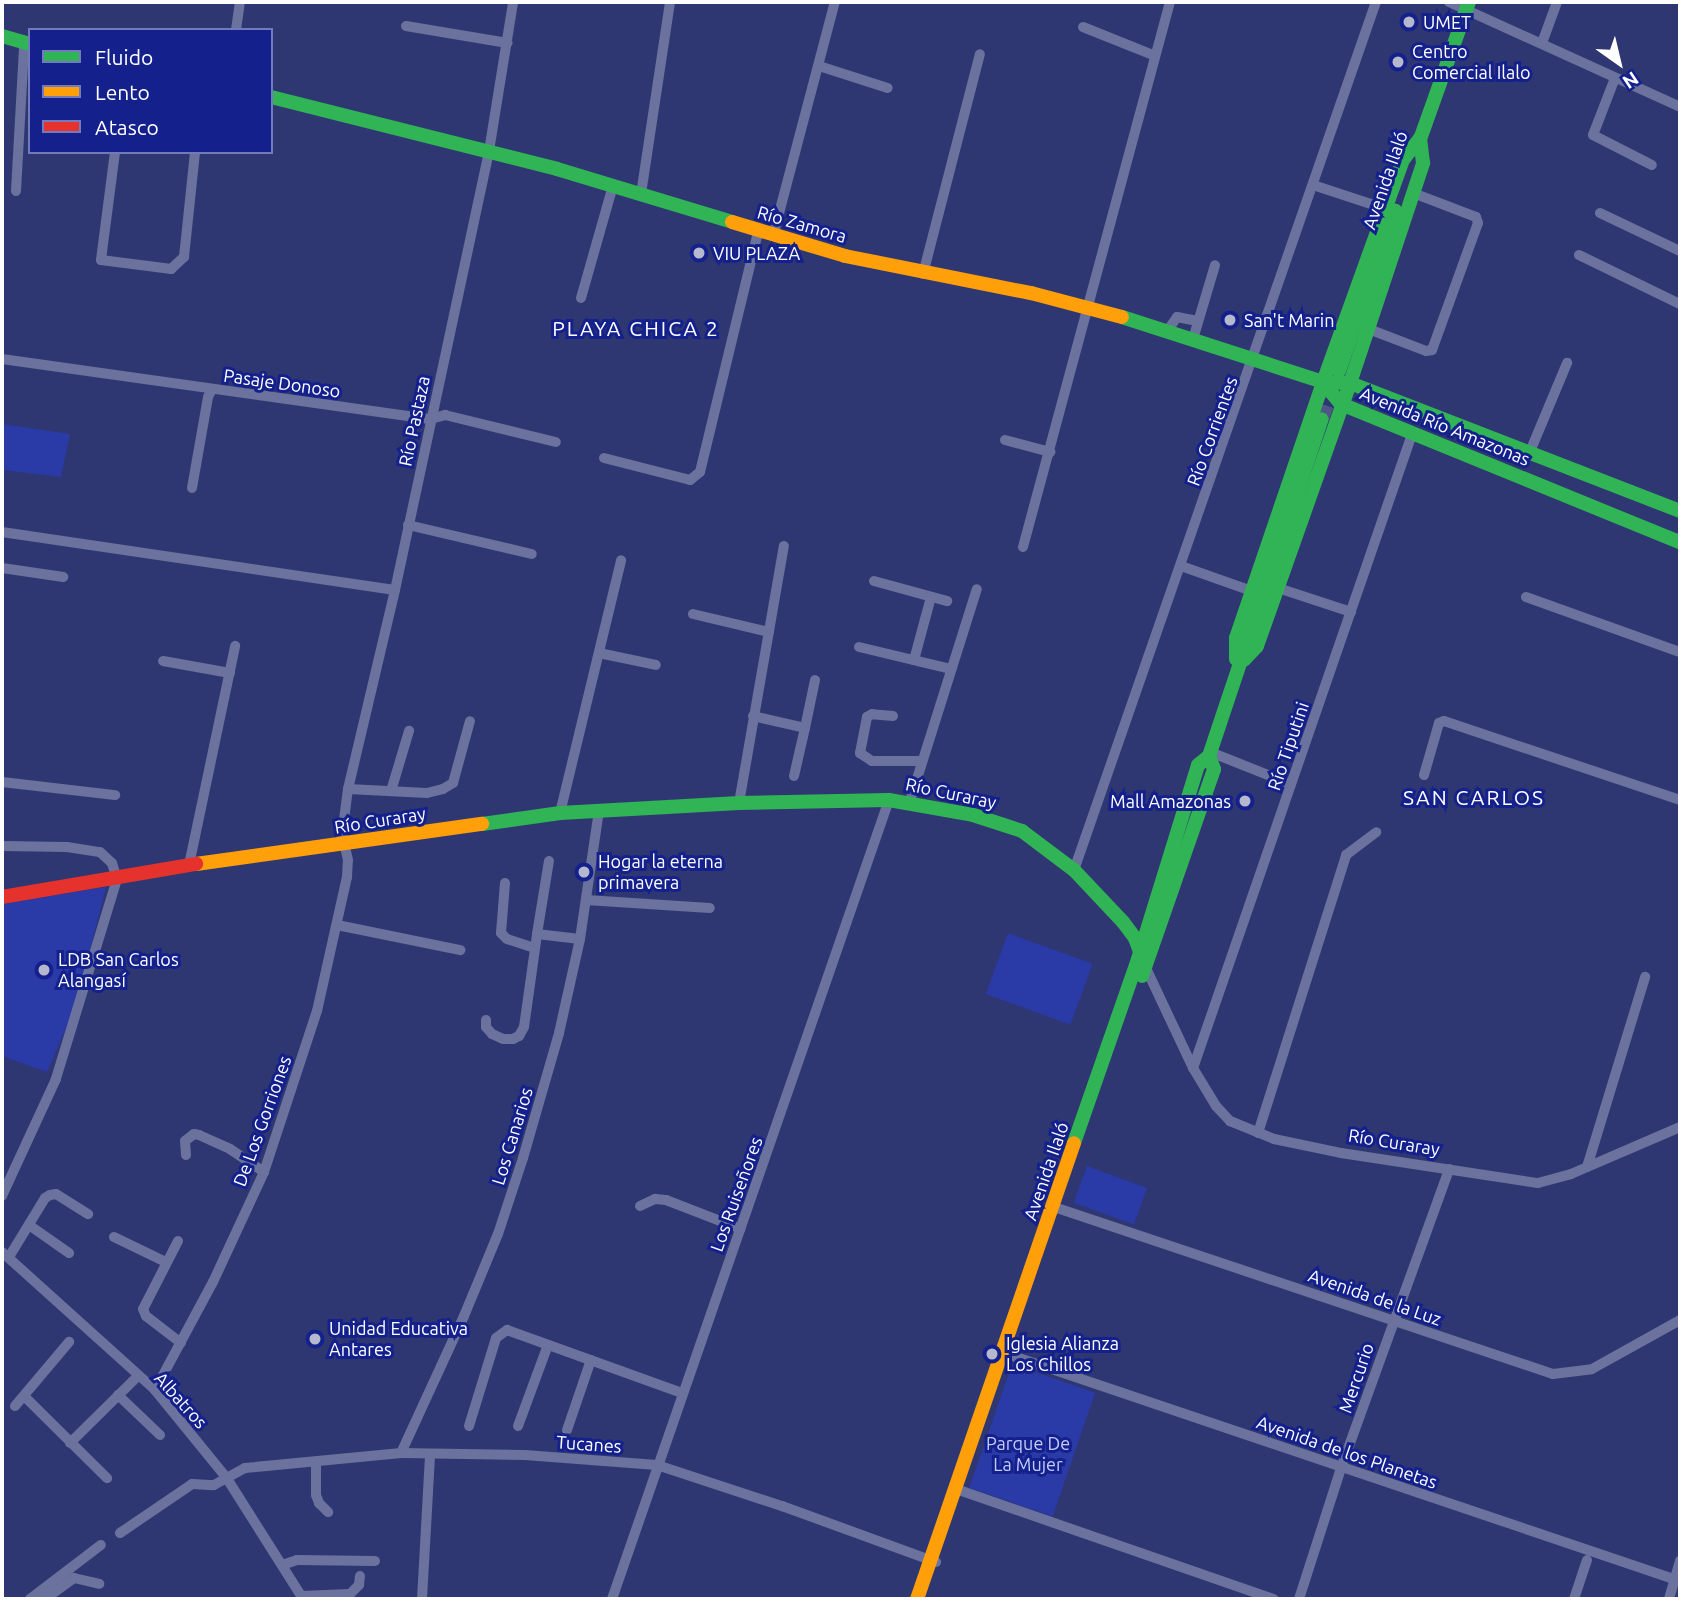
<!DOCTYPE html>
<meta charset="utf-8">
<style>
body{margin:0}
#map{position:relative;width:1682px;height:1601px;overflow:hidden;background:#2f3772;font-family:Ubuntu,sans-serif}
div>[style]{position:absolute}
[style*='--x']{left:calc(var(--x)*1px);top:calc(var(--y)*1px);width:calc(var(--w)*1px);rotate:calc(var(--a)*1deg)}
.green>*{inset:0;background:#2a3aa6;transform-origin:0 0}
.secondary-tunnel>*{height:14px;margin-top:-7px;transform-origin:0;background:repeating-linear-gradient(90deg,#4e5587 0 14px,transparent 0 21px)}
.street>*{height:10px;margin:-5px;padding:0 5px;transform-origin:5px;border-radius:5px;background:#6b729d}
.fast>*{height:14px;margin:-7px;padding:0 7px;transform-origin:7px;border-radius:7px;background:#30b455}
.slow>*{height:14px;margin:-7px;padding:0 7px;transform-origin:7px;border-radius:7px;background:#ff9f0a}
.jam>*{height:14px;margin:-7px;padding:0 7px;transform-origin:7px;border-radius:7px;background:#e5322d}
.dots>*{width:19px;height:19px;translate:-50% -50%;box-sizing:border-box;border:4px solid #14218d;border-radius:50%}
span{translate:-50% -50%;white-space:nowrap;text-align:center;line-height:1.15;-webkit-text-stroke:6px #14218d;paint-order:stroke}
.poi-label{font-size:18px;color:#fff}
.left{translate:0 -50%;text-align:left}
.right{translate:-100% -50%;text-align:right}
.street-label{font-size:18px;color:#fff}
.park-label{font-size:18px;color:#c4cbfc}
.quarter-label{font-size:21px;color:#fff;letter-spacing:2px}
.frame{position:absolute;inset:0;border:4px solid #fff;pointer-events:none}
.legend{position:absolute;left:28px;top:28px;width:245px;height:126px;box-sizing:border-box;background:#14218d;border:2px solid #727abb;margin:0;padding:9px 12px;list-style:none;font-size:21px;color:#fff}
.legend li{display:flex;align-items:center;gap:14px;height:35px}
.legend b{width:35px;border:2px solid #727abb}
.north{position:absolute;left:1584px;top:28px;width:70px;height:70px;-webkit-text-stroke:5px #14218d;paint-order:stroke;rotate:146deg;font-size:19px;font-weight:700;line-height:28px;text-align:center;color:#fff}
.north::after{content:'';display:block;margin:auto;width:24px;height:32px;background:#fff;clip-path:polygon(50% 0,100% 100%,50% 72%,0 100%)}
</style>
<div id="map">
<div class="green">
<i style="clip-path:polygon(2px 424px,70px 434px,61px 477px,2px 470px)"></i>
<i style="clip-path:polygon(106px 887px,76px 1005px,47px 1072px,2px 1056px,2px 904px)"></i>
<i style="left:1008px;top:933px;width:90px;height:65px;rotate:20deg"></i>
<i style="left:1087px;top:1166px;width:64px;height:39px;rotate:20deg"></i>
<i style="left:1012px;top:1364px;width:88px;height:131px;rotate:19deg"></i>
</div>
<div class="secondary-tunnel">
<i style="--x:1322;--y:419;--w:39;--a:-71"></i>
</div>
<div class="street">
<i style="--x:1449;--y:2;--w:254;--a:24.4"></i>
<i style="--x:406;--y:26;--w:103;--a:9.5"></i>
<i style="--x:1083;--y:27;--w:75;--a:21.8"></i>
<i style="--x:236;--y:30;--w:28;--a:-82"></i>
<i style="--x:1542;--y:43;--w:44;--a:-69.9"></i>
<i style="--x:819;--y:66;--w:72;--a:17.7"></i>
<i style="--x:1615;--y:78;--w:61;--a:111.1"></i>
<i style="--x:1593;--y:135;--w:66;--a:27"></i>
<i style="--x:115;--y:152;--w:109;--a:97.4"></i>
<i style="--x:101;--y:260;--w:71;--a:7.3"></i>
<i style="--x:171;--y:269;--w:18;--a:-43"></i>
<i style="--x:184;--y:257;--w:106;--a:-84"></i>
<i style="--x:1313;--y:185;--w:77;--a:18.2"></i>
<i style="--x:16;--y:191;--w:144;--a:-86.8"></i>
<i style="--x:641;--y:194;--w:194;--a:-81.4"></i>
<i style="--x:1600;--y:213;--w:89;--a:25.4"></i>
<i style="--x:773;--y:236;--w:242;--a:-75.2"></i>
<i style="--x:1579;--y:255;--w:112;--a:25.9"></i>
<i style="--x:923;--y:274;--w:227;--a:-75.5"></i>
<i style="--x:581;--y:298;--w:116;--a:-74.1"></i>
<i style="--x:1366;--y:328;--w:64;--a:21"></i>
<i style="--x:1426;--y:351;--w:6;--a:-9"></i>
<i style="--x:1432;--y:350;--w:135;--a:-70.1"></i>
<i style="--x:1478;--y:223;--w:6;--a:-108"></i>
<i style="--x:1476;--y:217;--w:67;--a:-159.1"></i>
<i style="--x:1168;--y:330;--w:16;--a:-55"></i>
<i style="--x:1177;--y:317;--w:21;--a:11"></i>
<i style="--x:1193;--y:339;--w:77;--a:-73.4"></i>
<i style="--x:2;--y:359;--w:433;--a:8"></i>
<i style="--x:431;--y:419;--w:15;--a:-16"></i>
<i style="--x:445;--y:415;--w:114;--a:13.7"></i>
<i style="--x:1005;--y:440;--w:47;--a:14.9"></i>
<i style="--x:1529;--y:454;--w:99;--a:-67.3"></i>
<i style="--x:604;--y:458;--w:89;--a:14.3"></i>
<i style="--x:690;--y:480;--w:13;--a:-39"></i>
<i style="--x:700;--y:472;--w:247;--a:-76.4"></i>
<i style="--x:192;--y:488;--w:92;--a:-80"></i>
<i style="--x:208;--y:397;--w:9;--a:-63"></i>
<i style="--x:408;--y:525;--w:127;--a:13.2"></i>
<i style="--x:2;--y:532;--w:397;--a:8.4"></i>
<i style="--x:1023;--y:547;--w:564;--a:-74.91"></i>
<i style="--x:1181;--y:566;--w:75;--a:19.4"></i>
<i style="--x:2;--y:568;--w:62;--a:8.4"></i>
<i style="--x:874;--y:581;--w:76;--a:15.3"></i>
<i style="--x:1278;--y:588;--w:77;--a:18.2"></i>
<i style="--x:1526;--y:597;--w:164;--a:19.7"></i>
<i style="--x:693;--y:614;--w:78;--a:13.3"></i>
<i style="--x:859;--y:647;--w:95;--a:13.4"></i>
<i style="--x:599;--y:653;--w:58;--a:11.9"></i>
<i style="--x:914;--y:660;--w:65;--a:-74.9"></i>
<i style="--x:163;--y:661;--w:68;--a:10.2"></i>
<i style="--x:753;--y:716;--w:53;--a:13"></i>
<i style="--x:805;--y:728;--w:49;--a:-78.2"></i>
<i style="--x:893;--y:716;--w:21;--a:-175"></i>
<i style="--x:872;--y:714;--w:6;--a:149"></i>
<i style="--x:867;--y:717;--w:37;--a:101"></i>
<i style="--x:860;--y:753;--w:14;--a:34"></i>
<i style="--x:872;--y:761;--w:50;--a:0"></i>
<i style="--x:1210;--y:752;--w:87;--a:21.6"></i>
<i style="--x:1424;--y:775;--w:54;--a:-73.9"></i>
<i style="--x:1439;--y:723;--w:5;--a:-22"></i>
<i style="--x:1444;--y:721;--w:249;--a:18.5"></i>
<i style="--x:794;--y:776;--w:49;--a:-77.1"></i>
<i style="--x:2;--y:782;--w:114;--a:6.6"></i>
<i style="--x:348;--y:789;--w:79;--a:2.9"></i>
<i style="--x:427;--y:793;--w:16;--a:-14"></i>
<i style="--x:443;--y:789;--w:12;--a:-31"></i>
<i style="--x:453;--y:783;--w:64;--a:-74.7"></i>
<i style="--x:391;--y:791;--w:63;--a:-73.3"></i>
<i style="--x:910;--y:801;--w:222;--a:-72.5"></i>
<i style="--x:739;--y:803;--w:261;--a:-80.1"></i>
<i style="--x:560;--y:813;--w:260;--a:-76.4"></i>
<i style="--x:2;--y:846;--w:65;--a:0.9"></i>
<i style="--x:67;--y:847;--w:33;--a:9"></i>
<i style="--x:100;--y:852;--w:16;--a:43"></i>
<i style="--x:112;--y:863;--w:17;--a:73"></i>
<i style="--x:117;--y:879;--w:209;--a:107"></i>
<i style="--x:56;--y:1079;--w:129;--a:114.8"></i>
<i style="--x:189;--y:865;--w:224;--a:-78.1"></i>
<i style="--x:1074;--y:870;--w:919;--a:-70.82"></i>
<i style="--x:505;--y:883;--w:50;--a:94.6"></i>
<i style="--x:501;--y:933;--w:8;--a:45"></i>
<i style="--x:507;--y:939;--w:29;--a:18"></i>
<i style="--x:586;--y:900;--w:124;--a:3.7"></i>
<i style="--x:337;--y:925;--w:126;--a:11.5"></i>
<i style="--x:537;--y:934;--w:74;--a:-80.7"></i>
<i style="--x:1145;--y:966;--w:113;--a:64.8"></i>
<i style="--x:1193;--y:1068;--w:44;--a:58.8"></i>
<i style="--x:1216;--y:1106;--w:21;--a:47"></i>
<i style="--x:1230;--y:1121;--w:48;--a:22.2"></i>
<i style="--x:1274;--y:1139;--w:68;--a:11.8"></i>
<i style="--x:1341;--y:1153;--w:199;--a:8.7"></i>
<i style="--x:1538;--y:1183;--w:34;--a:-15"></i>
<i style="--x:1571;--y:1174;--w:119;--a:-23.3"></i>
<i style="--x:486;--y:1020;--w:7;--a:90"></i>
<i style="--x:486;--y:1027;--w:9;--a:49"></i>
<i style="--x:492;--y:1034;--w:12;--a:24"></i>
<i style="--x:503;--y:1039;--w:10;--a:0"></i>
<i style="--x:513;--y:1039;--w:7;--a:-27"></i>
<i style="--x:519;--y:1036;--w:10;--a:-61"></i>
<i style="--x:524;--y:1027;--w:94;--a:-82"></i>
<i style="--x:537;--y:934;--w:43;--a:6.6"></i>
<i style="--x:1193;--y:1068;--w:671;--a:-70.94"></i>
<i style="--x:1258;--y:1133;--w:292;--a:-72.4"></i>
<i style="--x:1346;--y:855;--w:38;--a:-37"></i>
<i style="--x:186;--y:1155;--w:14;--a:-94"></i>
<i style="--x:185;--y:1141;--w:11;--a:-38"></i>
<i style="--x:194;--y:1134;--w:5;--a:11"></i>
<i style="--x:199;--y:1135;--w:34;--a:24"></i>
<i style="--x:230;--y:1149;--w:41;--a:34.1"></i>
<i style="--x:1587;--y:1167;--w:199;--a:-73"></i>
<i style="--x:640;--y:1206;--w:17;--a:-25"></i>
<i style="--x:655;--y:1199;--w:11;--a:5"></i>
<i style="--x:666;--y:1200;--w:80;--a:21.1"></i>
<i style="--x:1054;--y:1207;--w:526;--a:18.5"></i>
<i style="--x:1553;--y:1374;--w:39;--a:-7"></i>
<i style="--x:1592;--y:1369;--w:101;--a:-29.1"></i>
<i style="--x:29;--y:1225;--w:49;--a:35"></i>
<i style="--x:114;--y:1237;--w:58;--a:25.7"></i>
<i style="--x:178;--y:1241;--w:76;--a:117.2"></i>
<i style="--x:143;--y:1309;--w:8;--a:67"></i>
<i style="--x:146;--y:1316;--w:44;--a:37.6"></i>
<i style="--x:2;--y:1252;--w:206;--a:42"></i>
<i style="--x:155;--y:1390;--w:112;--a:50.8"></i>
<i style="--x:226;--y:1477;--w:144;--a:57.7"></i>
<i style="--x:9;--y:1257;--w:69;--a:-58.6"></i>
<i style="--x:45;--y:1198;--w:6;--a:-31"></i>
<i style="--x:50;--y:1195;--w:6;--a:-9"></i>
<i style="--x:56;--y:1194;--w:38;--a:32"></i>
<i style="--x:1004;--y:1353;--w:713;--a:18.64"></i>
<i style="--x:155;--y:1390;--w:123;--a:-61.8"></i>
<i style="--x:213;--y:1282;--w:121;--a:-65.1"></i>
<i style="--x:264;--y:1172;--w:169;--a:-71.8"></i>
<i style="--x:317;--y:1011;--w:137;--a:-77.4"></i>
<i style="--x:347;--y:877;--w:17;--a:-87"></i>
<i style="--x:348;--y:860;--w:26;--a:-103"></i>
<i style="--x:342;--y:835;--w:46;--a:-82.6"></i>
<i style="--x:348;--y:789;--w:204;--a:-76.7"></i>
<i style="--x:395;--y:590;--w:449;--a:-77.9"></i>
<i style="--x:489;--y:151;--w:151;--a:-80.8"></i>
<i style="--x:118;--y:1395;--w:58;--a:43.6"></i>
<i style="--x:24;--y:1396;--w:117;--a:44.7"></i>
<i style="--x:15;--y:1406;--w:84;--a:-49.8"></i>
<i style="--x:469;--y:1426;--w:92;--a:-72.9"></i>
<i style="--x:496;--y:1338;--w:14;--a:-36"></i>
<i style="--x:507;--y:1330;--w:186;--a:19.8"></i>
<i style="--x:518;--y:1426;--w:86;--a:-69.7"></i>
<i style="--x:567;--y:1430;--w:74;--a:-71.1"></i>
<i style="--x:70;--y:1443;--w:95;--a:-44.6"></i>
<i style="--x:401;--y:1453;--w:151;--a:-65.3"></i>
<i style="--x:464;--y:1316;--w:89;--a:-67.5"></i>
<i style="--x:498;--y:1234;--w:80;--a:-71.8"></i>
<i style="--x:523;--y:1158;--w:130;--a:-73.9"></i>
<i style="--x:559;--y:1033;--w:96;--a:-77.4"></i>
<i style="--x:580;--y:939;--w:129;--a:-81.6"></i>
<i style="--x:316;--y:1463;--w:32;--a:90"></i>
<i style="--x:316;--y:1495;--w:9;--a:69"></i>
<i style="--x:319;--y:1503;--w:13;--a:45"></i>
<i style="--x:956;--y:1489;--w:336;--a:19.1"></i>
<i style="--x:120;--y:1533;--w:87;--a:-34.2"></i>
<i style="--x:192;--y:1484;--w:22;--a:3"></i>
<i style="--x:214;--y:1485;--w:35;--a:-29"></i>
<i style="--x:245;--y:1468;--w:157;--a:-5.5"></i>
<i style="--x:401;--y:1453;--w:124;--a:0.9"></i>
<i style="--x:525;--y:1455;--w:132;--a:4.3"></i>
<i style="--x:657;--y:1465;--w:132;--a:18.2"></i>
<i style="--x:782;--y:1506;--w:164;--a:20"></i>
<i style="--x:282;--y:1565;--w:16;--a:-18"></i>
<i style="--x:297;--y:1560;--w:78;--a:0.7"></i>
<i style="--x:302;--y:1596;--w:48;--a:-2.4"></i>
<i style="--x:350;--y:1594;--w:13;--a:-45"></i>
<i style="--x:359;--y:1585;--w:9;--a:-84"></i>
<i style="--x:30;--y:1599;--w:89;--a:-37.3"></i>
<i style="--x:45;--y:1599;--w:36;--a:-36"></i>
<i style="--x:74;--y:1578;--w:26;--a:13"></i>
<i style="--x:422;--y:1599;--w:145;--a:-86.8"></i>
<i style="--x:612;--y:1599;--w:846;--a:-70.88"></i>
<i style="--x:1299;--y:1599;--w:138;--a:-72.2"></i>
<i style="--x:1341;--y:1468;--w:318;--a:-70.1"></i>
<i style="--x:1574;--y:1599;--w:41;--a:-71.6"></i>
<i style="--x:1669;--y:1599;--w:40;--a:-74"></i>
</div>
<div class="fast">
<i style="--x:2;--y:36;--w:29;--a:16"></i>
<i style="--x:271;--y:97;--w:295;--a:14.1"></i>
<i style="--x:557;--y:169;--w:183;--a:16.8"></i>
<i style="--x:1418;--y:145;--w:152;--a:-70.4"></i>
<i style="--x:1122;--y:317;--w:211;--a:17.9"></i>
<i style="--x:1323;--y:382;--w:27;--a:2"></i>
<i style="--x:1350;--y:383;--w:354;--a:21.2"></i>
<i style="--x:1339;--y:371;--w:170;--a:-70.7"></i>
<i style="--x:1323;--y:382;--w:28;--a:51"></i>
<i style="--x:1341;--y:404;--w:366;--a:22.2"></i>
<i style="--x:1236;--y:659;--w:21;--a:-90"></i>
<i style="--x:1236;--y:638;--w:270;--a:-71.2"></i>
<i style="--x:1323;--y:382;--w:236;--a:-70.2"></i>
<i style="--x:1403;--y:160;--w:28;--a:-52"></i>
<i style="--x:1244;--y:660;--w:19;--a:-47"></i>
<i style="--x:1257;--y:646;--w:279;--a:-70.5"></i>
<i style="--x:1350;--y:383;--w:232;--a:-71.6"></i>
<i style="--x:1423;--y:163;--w:25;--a:-97"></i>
<i style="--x:482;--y:824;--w:79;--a:-8"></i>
<i style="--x:560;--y:813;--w:179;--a:-3.2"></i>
<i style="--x:739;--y:803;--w:150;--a:-1.1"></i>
<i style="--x:889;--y:800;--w:85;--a:10.1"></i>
<i style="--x:973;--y:815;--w:52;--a:18.1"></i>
<i style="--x:1022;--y:831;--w:65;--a:36.9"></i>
<i style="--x:1074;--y:870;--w:71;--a:46.7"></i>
<i style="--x:1123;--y:922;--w:20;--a:53"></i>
<i style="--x:1135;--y:938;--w:15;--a:70"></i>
<i style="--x:1142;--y:976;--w:219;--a:-70.8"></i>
<i style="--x:1214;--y:769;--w:14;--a:-111"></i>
<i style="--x:1074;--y:1143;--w:195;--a:-70.8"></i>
<i style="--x:1138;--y:959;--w:203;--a:-72.8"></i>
<i style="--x:1198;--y:765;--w:14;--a:-39"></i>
<i style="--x:1209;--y:756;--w:355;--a:-71.5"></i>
</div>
<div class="slow">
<i style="--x:732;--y:222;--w:118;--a:16.7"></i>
<i style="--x:845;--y:256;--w:190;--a:11.3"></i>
<i style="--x:1031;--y:293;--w:94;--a:14.8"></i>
<i style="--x:196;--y:864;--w:289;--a:-8"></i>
<i style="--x:917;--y:1599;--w:482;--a:-71"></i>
</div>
<div class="jam">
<i style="--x:2;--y:897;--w:197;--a:-9.7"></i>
</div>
<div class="dots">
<i style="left:1409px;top:22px;background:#b6b9ce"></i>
<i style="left:1398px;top:62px;background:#b6b9ce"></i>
<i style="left:699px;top:253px;background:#b6b9ce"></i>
<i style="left:1230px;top:320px;background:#b6b9ce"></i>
<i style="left:1245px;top:801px;background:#b6b9ce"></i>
<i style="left:584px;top:872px;background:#b6b9ce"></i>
<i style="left:44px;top:970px;background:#b6b9ce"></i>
<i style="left:315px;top:1339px;background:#b6b9ce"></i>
<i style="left:992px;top:1354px;background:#b6b9ce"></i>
</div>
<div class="poi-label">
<span class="left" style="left:1423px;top:22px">UMET</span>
<span class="left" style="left:1412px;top:62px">Centro<br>Comercial Ilalo</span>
<span class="left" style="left:713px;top:253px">VIU PLAZA</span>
<span class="left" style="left:1244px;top:320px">San't Marin</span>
<span class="right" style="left:1231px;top:801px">Mall Amazonas</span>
<span class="left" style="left:598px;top:872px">Hogar la eterna<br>primavera</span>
<span class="left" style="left:58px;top:970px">LDB San Carlos<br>Alangasí</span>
<span class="left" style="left:329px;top:1339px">Unidad Educativa<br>Antares</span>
<span class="left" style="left:1006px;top:1354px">Iglesia Alianza<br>Los Chillos</span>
</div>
<div class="street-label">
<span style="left:1385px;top:180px;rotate:-71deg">Avenida Ilaló</span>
<span style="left:802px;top:224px;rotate:16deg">Río Zamora</span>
<span style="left:282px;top:383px;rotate:8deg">Pasaje Donoso</span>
<span style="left:414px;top:421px;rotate:-78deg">Río Pastaza</span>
<span style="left:1445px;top:426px;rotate:22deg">Avenida Río Amazonas</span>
<span style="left:1212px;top:431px;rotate:-70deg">Río Corrientes</span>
<span style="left:1288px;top:746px;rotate:-71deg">Río Tiputini</span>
<span style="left:951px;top:793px;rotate:12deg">Río Curaray</span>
<span style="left:380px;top:820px;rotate:-9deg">Río Curaray</span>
<span style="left:262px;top:1121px;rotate:-70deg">De Los Gorriones</span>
<span style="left:512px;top:1136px;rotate:-73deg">Los Canarios</span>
<span style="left:1394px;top:1142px;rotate:9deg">Río Curaray</span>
<span style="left:1046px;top:1171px;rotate:-71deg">Avenida Ilaló</span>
<span style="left:736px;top:1194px;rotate:-70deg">Los Ruiseñores</span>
<span style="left:1375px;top:1297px;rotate:19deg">Avenida de la Luz</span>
<span style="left:1356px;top:1378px;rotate:-71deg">Mercurio</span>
<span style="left:181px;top:1400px;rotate:48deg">Albatros</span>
<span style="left:589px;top:1444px;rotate:4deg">Tucanes</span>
<span style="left:1347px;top:1452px;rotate:19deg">Avenida de los Planetas</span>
</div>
<div class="park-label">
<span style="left:1028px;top:1454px">Parque De<br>La Mujer</span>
</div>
<div class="quarter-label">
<span style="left:636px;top:328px">PLAYA CHICA 2</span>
<span style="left:1474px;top:797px">SAN CARLOS</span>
</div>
<div class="frame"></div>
<ul class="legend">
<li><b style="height:9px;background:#30b455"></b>Fluido</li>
<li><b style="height:9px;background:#ff9f0a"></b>Lento</li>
<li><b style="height:9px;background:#e5322d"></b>Atasco</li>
</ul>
<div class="north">N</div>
</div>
